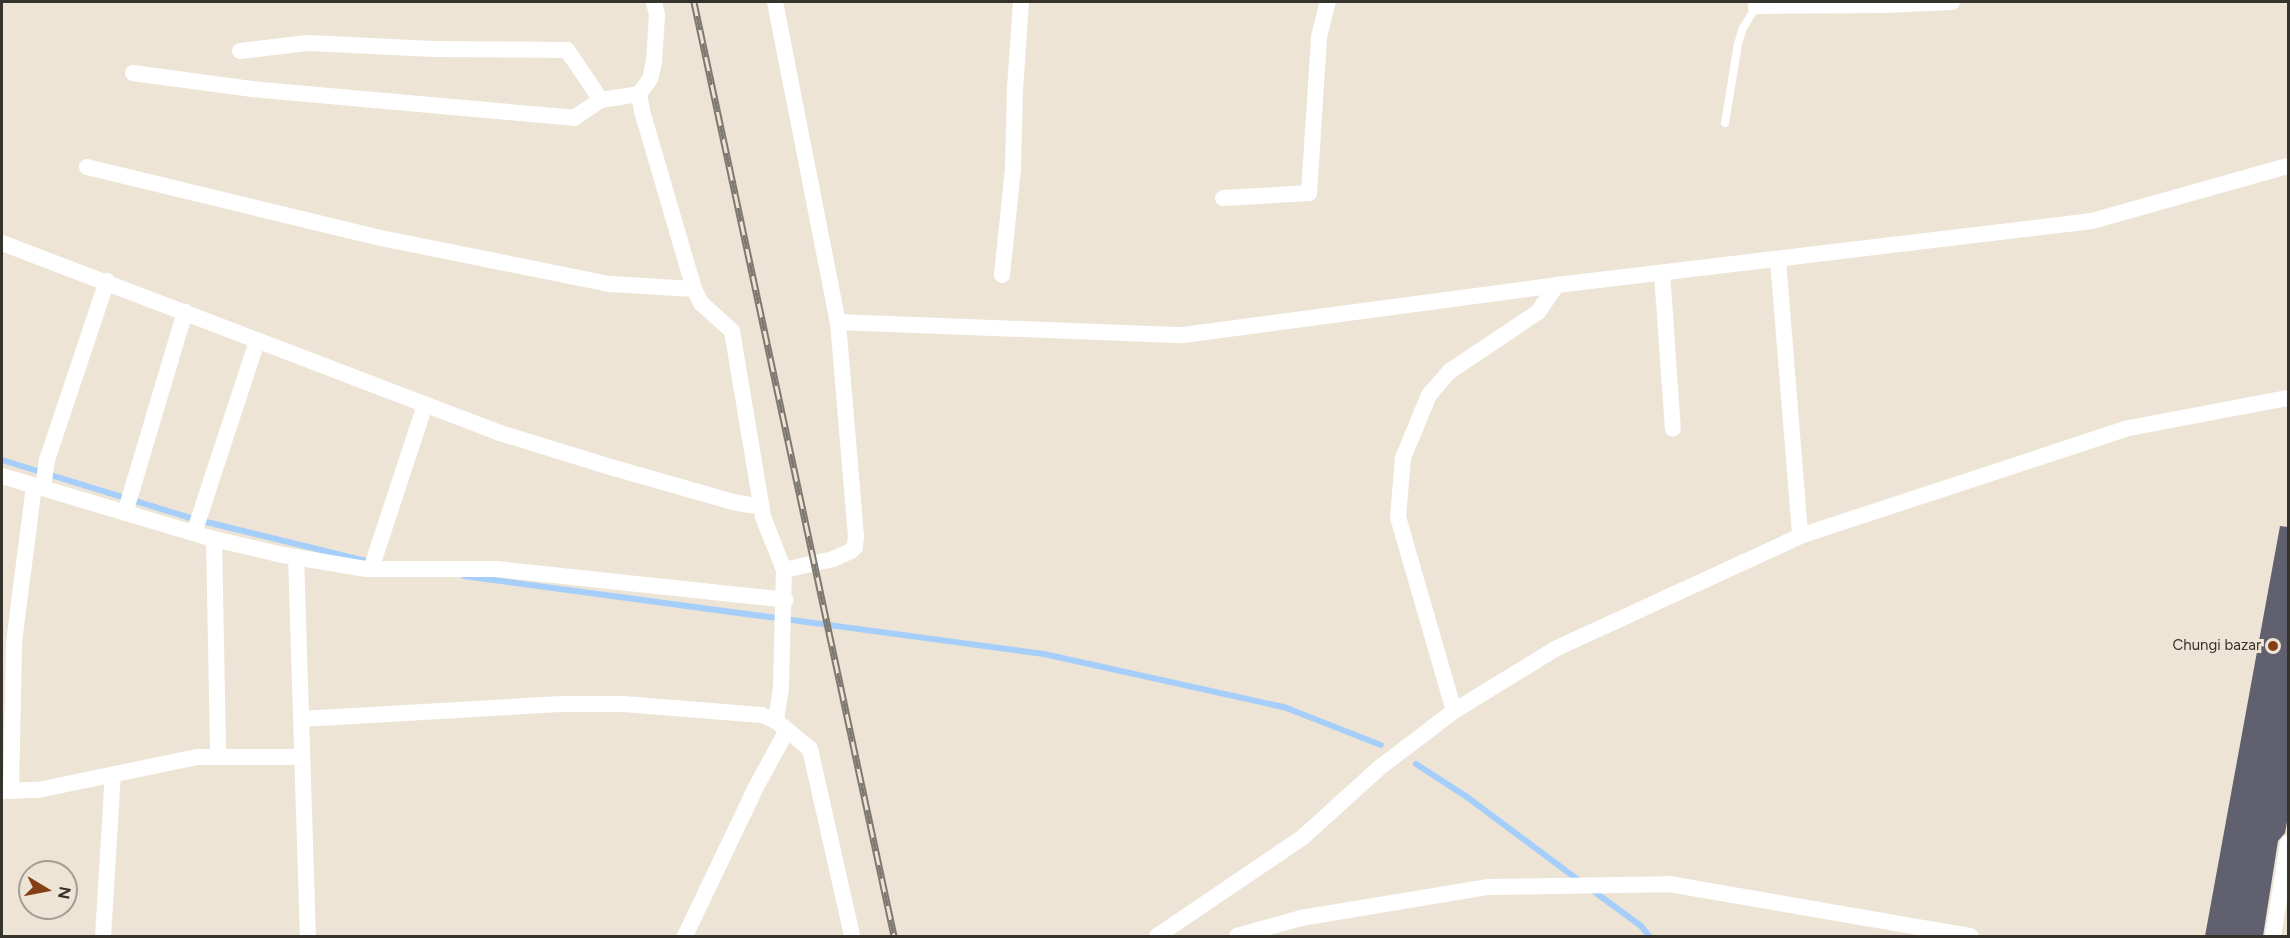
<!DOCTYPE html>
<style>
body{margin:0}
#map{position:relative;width:2290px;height:938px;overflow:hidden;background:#ede4d6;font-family:Figtree,sans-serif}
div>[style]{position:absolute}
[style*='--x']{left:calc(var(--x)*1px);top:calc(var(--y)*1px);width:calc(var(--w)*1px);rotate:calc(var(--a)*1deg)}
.stream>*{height:6px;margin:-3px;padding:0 3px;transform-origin:3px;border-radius:3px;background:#a5cefa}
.building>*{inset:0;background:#61606e}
.lane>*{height:8px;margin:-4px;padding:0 4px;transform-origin:4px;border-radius:4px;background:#fff}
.street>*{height:16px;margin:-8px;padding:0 8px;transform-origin:8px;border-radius:8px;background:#fff}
.rail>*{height:7px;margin-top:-3.5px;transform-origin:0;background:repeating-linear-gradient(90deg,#ede4d6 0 14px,#7e7970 0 28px);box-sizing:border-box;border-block:2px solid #7e7970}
.dots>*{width:16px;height:16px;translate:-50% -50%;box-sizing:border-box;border:3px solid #ede4d6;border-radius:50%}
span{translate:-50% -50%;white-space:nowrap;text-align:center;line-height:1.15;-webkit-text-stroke:6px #ede4d6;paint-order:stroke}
.poi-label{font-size:15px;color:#36332d}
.right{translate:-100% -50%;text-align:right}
.frame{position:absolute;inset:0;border:3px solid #36332d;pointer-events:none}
.north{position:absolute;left:18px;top:860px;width:60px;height:60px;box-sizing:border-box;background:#ede4d6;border:2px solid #a49d92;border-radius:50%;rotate:100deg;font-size:16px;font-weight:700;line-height:24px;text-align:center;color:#36332d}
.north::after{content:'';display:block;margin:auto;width:21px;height:27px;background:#843f17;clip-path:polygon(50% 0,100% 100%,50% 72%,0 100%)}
</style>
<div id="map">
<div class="stream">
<i style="--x:2;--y:460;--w:197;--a:17.1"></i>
<i style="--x:190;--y:518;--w:186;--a:13.7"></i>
<i style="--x:464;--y:576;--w:585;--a:7.66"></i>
<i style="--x:1044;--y:654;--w:246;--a:12.5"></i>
<i style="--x:1284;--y:707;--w:104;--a:21.4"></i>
<i style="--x:1416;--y:764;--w:61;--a:32.9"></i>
<i style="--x:1467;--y:797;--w:142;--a:36.7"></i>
<i style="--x:1592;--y:890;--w:61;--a:36.3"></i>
<i style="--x:1641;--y:926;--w:13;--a:51"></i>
</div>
<div class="building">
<i style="clip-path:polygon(2280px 526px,2289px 527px,2289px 811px,2285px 833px,2278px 841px,2263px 936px,2205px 936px)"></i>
</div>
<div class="lane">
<i style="--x:1725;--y:123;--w:80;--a:-80.7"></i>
<i style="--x:1738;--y:44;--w:17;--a:-73"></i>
<i style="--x:1743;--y:28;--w:26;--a:-59"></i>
</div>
<div class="street">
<i style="--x:654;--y:2;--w:13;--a:77"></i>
<i style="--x:657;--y:15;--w:47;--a:93.7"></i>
<i style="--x:654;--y:62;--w:17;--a:103"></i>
<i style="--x:650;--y:79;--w:19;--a:126"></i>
<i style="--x:639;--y:94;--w:17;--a:80"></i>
<i style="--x:642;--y:111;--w:185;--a:73.7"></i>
<i style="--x:694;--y:289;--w:16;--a:63"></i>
<i style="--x:701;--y:303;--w:42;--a:42.1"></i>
<i style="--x:732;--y:331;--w:189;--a:80.5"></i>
<i style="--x:763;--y:517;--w:57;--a:68.4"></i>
<i style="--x:784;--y:570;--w:118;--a:91.5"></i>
<i style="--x:781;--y:688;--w:33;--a:99"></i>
<i style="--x:775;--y:2;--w:326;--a:78.9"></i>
<i style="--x:838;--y:322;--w:214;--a:85.2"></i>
<i style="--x:856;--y:535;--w:12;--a:95"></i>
<i style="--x:855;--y:547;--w:6;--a:135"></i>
<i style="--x:851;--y:551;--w:20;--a:156"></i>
<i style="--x:833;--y:559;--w:50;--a:167.3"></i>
<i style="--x:1756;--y:2;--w:4;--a:90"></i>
<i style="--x:1756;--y:6;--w:128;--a:-0.4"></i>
<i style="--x:1884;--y:5;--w:68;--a:-2.5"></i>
<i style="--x:240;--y:51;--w:68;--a:-6.7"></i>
<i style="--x:308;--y:43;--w:126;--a:2.7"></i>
<i style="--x:434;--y:49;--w:133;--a:0.4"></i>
<i style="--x:567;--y:50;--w:60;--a:55.8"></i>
<i style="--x:133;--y:73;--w:119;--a:7.7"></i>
<i style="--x:251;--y:89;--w:324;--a:5.1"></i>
<i style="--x:574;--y:118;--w:32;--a:-34"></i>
<i style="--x:601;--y:100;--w:38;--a:-9"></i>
<i style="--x:87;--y:167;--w:302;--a:13.6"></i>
<i style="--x:381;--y:238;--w:234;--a:11.4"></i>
<i style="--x:610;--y:284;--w:84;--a:3.4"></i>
<i style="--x:1223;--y:198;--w:86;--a:-3.3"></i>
<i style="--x:1309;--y:193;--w:156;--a:-86.3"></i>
<i style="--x:1319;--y:37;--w:36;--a:-76"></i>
<i style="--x:2;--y:243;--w:533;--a:20.88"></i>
<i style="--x:500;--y:433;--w:119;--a:17.1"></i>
<i style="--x:614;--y:468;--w:124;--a:15.9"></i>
<i style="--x:733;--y:502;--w:28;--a:10"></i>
<i style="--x:1778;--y:260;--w:277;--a:85.4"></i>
<i style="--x:1662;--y:273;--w:156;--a:86"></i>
<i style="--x:1002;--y:275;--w:107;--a:-84.1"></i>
<i style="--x:1013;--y:169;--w:80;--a:-88.6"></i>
<i style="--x:1015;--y:89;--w:87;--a:-86.1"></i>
<i style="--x:838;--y:322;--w:345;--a:2.2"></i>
<i style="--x:1183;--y:335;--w:377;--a:-7.6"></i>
<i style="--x:1557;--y:285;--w:539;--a:-6.82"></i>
<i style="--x:2092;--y:221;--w:204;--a:-15.7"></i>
<i style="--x:2;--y:476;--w:221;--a:16.6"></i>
<i style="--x:214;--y:539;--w:71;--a:13.1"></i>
<i style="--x:283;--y:555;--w:85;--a:9.5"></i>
<i style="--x:367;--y:569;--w:130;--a:0"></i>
<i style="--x:497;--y:569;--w:290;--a:6.1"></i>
<i style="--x:43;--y:488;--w:28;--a:-82"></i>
<i style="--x:47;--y:460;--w:189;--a:-71.5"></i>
<i style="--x:125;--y:513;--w:210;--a:-73.4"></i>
<i style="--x:194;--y:533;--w:202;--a:-71.8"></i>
<i style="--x:214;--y:539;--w:218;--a:88.9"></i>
<i style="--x:296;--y:557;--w:379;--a:88.2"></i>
<i style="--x:371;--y:569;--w:173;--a:-71.8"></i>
<i style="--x:1454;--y:711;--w:202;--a:-106.1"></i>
<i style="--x:1398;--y:517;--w:59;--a:-85.2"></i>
<i style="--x:1403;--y:458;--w:68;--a:-67.6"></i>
<i style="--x:1429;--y:395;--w:32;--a:-49"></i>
<i style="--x:1450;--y:371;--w:106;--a:-33.8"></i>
<i style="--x:1538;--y:312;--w:33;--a:-55"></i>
<i style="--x:301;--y:719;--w:260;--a:-3.3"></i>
<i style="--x:561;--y:704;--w:62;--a:0"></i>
<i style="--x:623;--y:704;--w:139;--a:4.5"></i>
<i style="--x:762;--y:715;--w:15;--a:23"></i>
<i style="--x:776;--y:721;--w:44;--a:39.5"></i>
<i style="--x:810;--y:749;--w:192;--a:77.3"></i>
<i style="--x:2;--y:791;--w:36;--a:-2"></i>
<i style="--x:38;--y:790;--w:162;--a:-11.7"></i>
<i style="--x:197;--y:757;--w:103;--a:0"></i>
<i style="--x:11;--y:791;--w:149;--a:-88.8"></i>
<i style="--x:14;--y:642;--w:157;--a:-82.7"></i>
<i style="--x:103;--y:936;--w:162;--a:-86.5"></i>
<i style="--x:685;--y:936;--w:163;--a:-64.5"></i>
<i style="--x:755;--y:789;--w:67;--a:-61.5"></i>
<i style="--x:1157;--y:936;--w:176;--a:-34.1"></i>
<i style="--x:1303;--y:837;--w:103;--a:-42.2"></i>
<i style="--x:1379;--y:768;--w:94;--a:-37.2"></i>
<i style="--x:1454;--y:711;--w:121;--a:-31.5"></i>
<i style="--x:1557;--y:648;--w:268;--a:-24.7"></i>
<i style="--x:1800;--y:536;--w:346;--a:-18.2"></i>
<i style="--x:2129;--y:428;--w:162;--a:-10.7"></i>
<i style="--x:1237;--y:936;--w:66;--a:-15.7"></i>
<i style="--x:1301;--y:918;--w:190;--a:-9.4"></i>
<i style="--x:1488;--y:887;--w:181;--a:-0.9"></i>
<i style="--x:1669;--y:884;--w:306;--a:9.8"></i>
<i style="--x:2273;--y:936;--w:94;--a:-80.8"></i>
</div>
<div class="rail">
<i style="--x:694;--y:2;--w:955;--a:77.91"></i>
</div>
<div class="dots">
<i style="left:2273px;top:646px;background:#843f17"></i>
</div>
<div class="poi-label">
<span class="right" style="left:2261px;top:646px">Chungi bazar</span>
</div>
<div class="frame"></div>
<div class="north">N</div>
</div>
